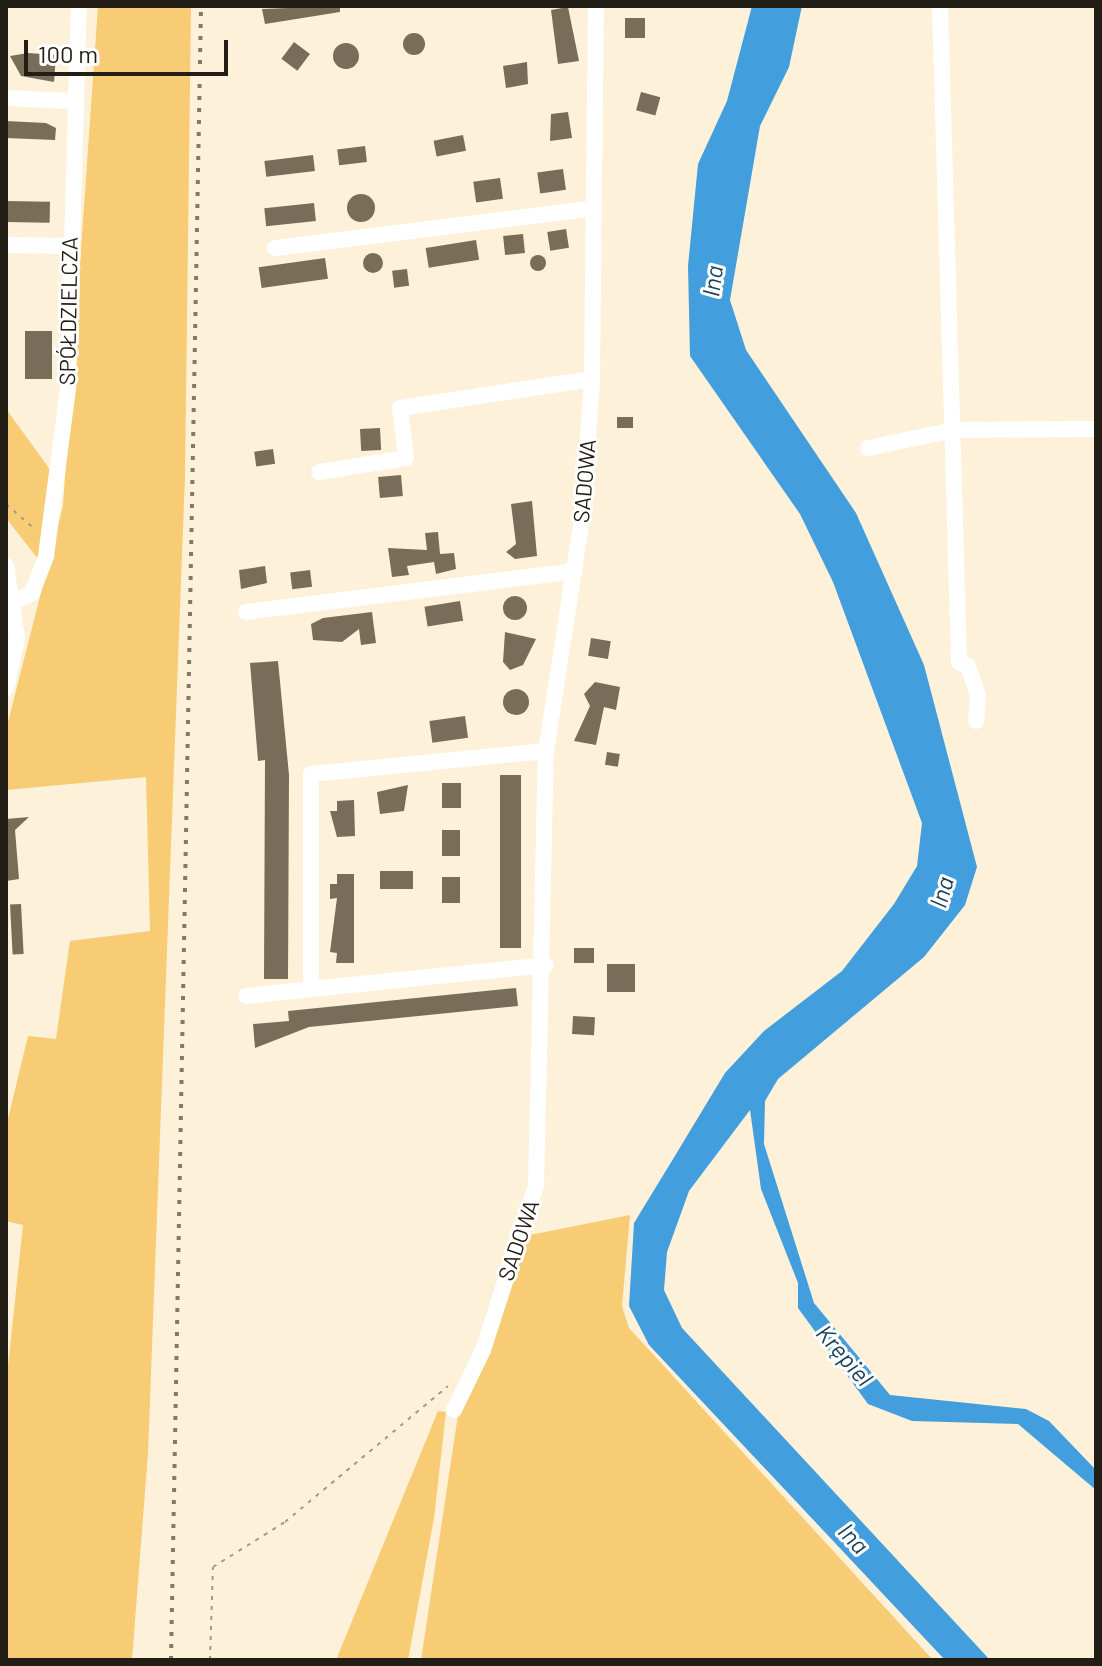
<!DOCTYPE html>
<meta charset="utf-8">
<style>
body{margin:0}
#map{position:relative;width:1102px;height:1666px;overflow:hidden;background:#fdf1da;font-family:Barlow,sans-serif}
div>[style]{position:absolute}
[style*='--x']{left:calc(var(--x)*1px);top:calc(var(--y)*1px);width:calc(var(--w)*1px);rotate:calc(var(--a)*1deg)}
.green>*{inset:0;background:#f8cc74}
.water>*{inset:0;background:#429edd}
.building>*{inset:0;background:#776d58;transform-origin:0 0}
.round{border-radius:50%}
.path>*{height:2px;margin-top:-1px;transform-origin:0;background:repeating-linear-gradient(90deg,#a29988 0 4px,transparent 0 10px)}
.minor>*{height:16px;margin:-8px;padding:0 8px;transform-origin:8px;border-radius:8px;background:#fff}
.rail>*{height:4px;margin-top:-2px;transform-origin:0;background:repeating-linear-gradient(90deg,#81796a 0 4px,transparent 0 12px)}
span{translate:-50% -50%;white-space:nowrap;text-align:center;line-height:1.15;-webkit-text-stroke:6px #fff;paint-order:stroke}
.street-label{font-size:22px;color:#221e15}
.water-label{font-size:24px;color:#183e58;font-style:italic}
.frame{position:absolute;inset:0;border:8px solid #221e15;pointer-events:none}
.scale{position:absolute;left:24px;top:40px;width:204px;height:36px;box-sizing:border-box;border:4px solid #221e15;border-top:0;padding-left:10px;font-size:24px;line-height:28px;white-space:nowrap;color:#221e15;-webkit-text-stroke:6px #fff;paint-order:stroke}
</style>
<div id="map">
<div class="green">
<i style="clip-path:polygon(98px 6px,191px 6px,185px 476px,148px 1453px,132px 1660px,6px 1660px,6px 1385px,23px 1225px,6px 1221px,6px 1127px,28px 1036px,56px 1039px,70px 941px,150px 931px,146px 777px,6px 790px,6px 730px,63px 506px)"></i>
<i style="clip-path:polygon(6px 409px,54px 475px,38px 559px,6px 518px)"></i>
<i style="clip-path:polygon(630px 1215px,622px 1306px,629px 1328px,933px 1660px,421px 1660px,458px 1415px,520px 1237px)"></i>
<i style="clip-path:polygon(438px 1411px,446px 1412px,434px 1518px,408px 1660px,336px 1660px)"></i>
</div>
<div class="water">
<i style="clip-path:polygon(752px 6px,802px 6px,789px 67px,760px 126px,730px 300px,746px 350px,856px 513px,924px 665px,977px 867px,965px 905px,924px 957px,778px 1079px,765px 1101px,764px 1144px,814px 1303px,890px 1395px,1026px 1409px,1049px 1421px,1096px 1470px,1096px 1490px,1018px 1424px,912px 1421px,868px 1404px,798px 1308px,798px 1283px,761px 1189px,750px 1110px,689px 1191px,667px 1252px,664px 1290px,682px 1328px,990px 1660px,945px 1660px,649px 1345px,629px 1306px,634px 1223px,670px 1164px,725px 1073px,764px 1031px,842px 971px,894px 904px,917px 866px,922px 823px,833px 582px,800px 514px,690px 356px,688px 266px,698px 164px,727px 101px)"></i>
</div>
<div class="building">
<i style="clip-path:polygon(340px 6px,340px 12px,265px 24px,262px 9px)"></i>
<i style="clip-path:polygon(568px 7px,579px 61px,558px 64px,551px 10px)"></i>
<i style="left:625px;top:18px;width:20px;height:20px"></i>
<i class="round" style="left:403px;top:33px;width:22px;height:22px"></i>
<i style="left:294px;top:42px;width:20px;height:21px;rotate:37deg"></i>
<i class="round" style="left:333px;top:43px;width:26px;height:26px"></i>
<i style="clip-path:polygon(28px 53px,56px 55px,54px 82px,21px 76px,10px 56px)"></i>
<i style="clip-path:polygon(527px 62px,528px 84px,506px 88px,503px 66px)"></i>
<i style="left:641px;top:92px;width:20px;height:19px;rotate:15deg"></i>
<i style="clip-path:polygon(568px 112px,572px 138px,550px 141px,551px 114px)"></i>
<i style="clip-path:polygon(6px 121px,46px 123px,56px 128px,55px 140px,6px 138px)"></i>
<i style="left:463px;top:135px;width:16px;height:30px;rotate:79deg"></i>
<i style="left:365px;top:146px;width:16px;height:28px;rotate:83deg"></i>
<i style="left:313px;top:155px;width:16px;height:49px;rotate:83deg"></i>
<i style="left:563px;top:169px;width:21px;height:26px;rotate:82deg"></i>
<i style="left:500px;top:178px;width:21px;height:27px;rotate:82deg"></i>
<i class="round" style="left:347px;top:194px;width:28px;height:28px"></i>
<i style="left:6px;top:201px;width:44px;height:21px;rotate:1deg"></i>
<i style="left:314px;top:203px;width:18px;height:50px;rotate:84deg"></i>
<i style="left:566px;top:229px;width:19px;height:19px;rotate:81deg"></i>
<i style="left:523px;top:234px;width:19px;height:20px;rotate:84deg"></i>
<i style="left:476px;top:240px;width:20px;height:51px;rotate:81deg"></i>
<i class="round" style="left:363px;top:253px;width:20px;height:20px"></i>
<i class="round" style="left:530px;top:255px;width:16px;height:16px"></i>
<i style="left:325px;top:258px;width:21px;height:67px;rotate:82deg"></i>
<i style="left:407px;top:269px;width:17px;height:15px;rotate:83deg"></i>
<i style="left:25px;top:331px;width:27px;height:48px"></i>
<i style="left:617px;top:417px;width:16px;height:11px"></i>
<i style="left:380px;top:428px;width:22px;height:20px;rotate:87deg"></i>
<i style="left:273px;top:449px;width:15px;height:19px;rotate:82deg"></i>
<i style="left:401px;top:475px;width:21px;height:23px;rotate:85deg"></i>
<i style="clip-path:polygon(532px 501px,537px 556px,515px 559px,506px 552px,516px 544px,511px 504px)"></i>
<i style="clip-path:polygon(438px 532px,440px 554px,454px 553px,456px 569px,436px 574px,434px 562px,407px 566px,409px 575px,392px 577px,388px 548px,427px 550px,425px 533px)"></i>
<i style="clip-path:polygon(265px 566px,267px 583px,241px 589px,239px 570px)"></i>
<i style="left:310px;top:570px;width:17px;height:20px;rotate:83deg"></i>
<i class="round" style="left:503px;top:596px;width:24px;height:24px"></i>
<i style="left:460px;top:601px;width:20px;height:36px;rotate:81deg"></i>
<i style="clip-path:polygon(372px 612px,376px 643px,361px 645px,359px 629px,342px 642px,313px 640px,311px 624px,323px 618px)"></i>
<i style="clip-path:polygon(505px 632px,536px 639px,523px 665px,510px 670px,503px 662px)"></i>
<i style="left:591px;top:638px;width:20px;height:18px;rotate:9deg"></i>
<i style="clip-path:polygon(278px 661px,289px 775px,288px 979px,264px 979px,265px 760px,258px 761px,250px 663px)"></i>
<i style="clip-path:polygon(595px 682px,620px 687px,616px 710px,604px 707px,596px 745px,574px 741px,590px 706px,584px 694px)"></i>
<i class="round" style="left:503px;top:689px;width:26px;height:26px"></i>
<i style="left:465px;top:716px;width:22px;height:36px;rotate:82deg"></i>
<i style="left:607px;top:752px;width:13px;height:13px;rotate:9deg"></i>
<i style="left:500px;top:775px;width:21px;height:173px"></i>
<i style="left:442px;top:783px;width:19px;height:25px"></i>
<i style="clip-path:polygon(408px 785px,404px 811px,380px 814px,377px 792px)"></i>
<i style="clip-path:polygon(354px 800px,355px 836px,337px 837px,330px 811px,337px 811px,337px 801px)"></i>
<i style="clip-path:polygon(29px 817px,15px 830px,19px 879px,6px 881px,6px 819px)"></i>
<i style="left:442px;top:830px;width:18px;height:26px"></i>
<i style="left:380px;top:871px;width:33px;height:18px"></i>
<i style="clip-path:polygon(337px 874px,354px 874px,354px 963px,336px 963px,337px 953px,330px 952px,337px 898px,330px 899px,330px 884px,337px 884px)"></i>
<i style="left:442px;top:877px;width:18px;height:26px"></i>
<i style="left:21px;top:904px;width:50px;height:11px;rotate:87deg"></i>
<i style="left:574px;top:948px;width:20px;height:15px"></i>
<i style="left:607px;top:964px;width:28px;height:28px"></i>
<i style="clip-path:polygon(516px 988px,518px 1006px,309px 1027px,255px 1048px,253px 1024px,289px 1021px,288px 1011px)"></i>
<i style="left:573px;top:1016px;width:22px;height:18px;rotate:3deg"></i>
</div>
<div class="path">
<i style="--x:6;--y:504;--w:38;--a:41"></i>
<i style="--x:210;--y:1660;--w:93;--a:-88.2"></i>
<i style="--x:213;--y:1567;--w:85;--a:-32"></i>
<i style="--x:285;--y:1522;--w:212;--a:-39.8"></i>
</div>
<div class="minor">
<i style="--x:940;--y:6;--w:656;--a:88.34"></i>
<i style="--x:959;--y:662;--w:10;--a:24"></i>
<i style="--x:968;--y:666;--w:31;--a:71"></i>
<i style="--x:978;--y:695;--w:26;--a:94"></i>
<i style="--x:6;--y:98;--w:67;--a:2.6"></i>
<i style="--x:6;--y:245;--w:63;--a:0.9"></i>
<i style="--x:275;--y:248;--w:322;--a:-7.1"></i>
<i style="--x:868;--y:448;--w:88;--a:-11.8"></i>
<i style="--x:954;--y:430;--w:142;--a:-0.4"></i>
<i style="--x:319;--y:472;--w:88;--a:-9.1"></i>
<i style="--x:406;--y:458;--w:50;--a:-96.8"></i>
<i style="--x:400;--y:408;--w:194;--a:-8.6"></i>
<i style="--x:6;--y:566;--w:73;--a:81.3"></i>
<i style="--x:17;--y:638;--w:52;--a:102.2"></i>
<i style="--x:15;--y:601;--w:19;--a:-25"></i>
<i style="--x:32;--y:593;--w:40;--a:-69"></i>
<i style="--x:46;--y:556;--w:169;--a:-82.5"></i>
<i style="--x:68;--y:388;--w:382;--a:-88.4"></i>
<i style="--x:246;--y:612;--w:331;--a:-7.1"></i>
<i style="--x:311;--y:989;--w:236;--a:-5.8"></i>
<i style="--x:246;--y:996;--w:65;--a:-6.1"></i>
<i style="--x:311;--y:989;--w:215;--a:-90"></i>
<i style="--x:311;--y:774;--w:236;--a:-5.6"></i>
<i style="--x:454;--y:1410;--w:67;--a:-64.2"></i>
<i style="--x:483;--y:1350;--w:172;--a:-72.1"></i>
<i style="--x:536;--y:1186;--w:435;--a:-88.7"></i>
<i style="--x:546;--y:751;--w:243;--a:-81.2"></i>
<i style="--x:583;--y:511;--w:132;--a:-86.1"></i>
<i style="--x:592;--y:379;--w:373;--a:-89.4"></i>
</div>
<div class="rail">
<i style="--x:171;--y:1660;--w:1654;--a:-88.96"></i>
</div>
<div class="street-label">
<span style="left:68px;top:311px;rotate:-89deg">SPÓŁDZIELCZA</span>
<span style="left:584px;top:481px;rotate:-85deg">SADOWA</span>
<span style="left:518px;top:1240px;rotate:-71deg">SADOWA</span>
</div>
<div class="water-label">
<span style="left:712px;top:281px;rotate:-82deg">Ina</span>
<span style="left:941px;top:892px;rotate:-74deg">Ina</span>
<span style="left:845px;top:1355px;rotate:49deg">Krępiel</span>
<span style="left:854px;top:1538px;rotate:47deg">Ina</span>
</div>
<div class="frame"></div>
<div class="scale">100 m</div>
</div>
